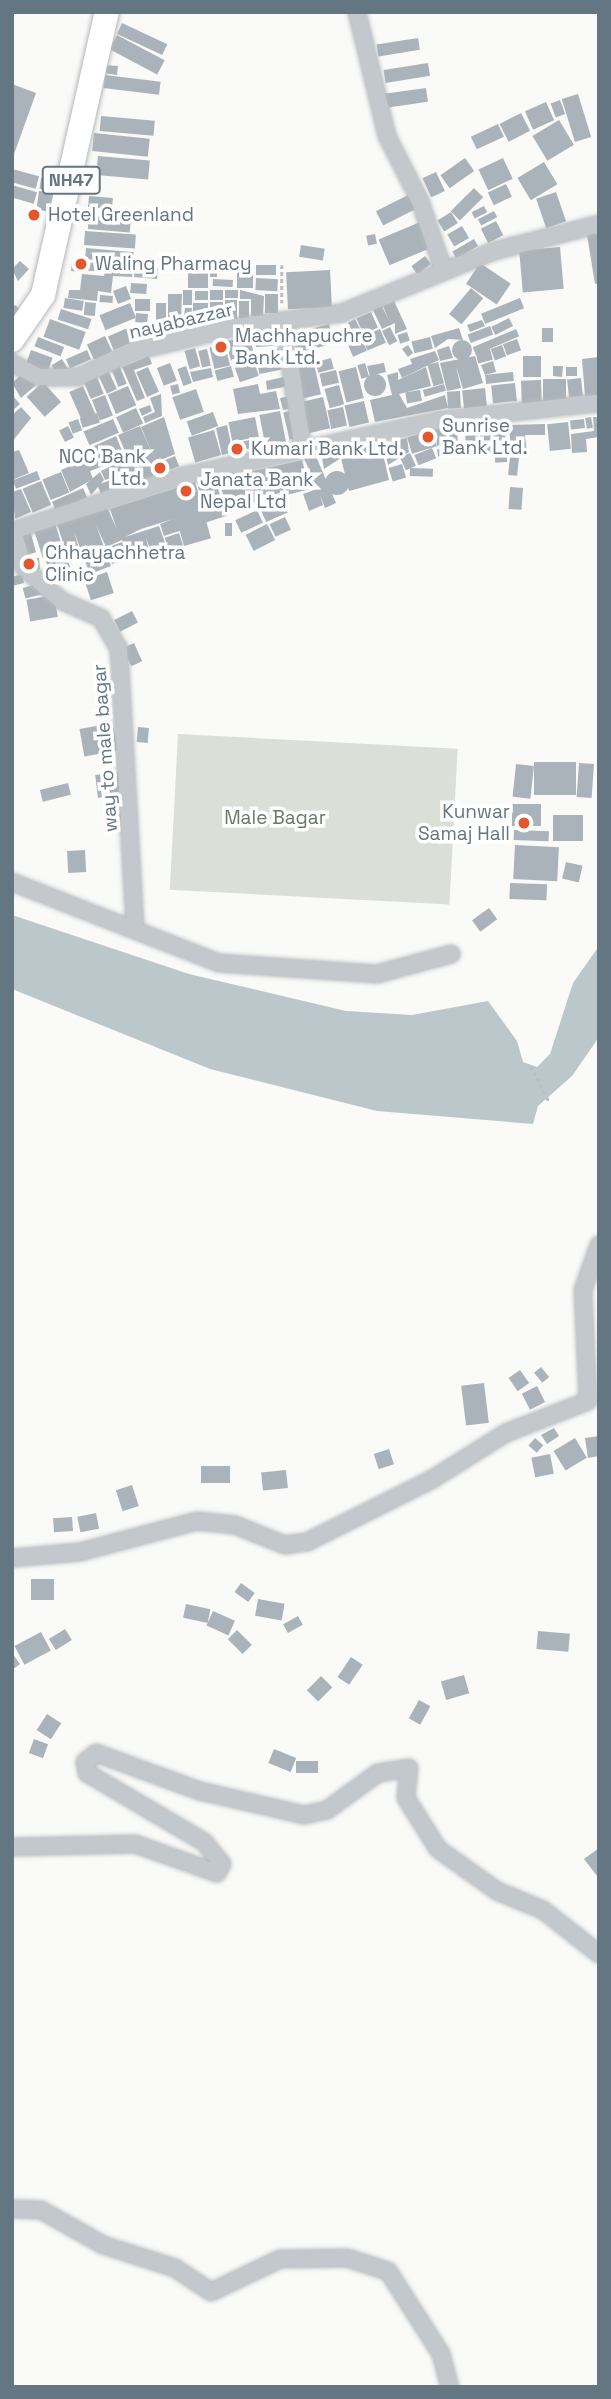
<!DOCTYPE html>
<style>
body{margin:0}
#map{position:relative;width:611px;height:2399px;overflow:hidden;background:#fafaf8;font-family:"Space Grotesk",sans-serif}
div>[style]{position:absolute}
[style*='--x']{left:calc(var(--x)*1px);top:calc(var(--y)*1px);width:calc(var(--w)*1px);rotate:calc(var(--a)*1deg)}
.green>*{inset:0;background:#dadfd7;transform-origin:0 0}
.water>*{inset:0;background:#bbc7cb}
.building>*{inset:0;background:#aab3b9;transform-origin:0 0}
.round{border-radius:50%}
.path>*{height:2.5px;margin-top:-1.25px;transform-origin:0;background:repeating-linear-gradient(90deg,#bbbfc2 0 3.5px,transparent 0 7px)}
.roads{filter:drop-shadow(0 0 2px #b4b9bd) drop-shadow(0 0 2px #b4b9bd)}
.minor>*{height:16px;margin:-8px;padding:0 8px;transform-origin:8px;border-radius:8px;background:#c3c8cc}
.trunk>*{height:24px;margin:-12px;padding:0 12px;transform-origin:12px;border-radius:12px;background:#fff}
.dots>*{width:19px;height:19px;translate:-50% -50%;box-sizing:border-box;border:4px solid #fff;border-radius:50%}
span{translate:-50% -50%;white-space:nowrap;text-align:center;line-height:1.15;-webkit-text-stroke:7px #fff;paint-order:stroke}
.shield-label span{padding:2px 5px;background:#fff;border:2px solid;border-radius:5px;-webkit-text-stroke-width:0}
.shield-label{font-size:18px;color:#657683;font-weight:700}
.poi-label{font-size:19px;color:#657683}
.left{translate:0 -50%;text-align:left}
.right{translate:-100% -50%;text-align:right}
.street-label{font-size:19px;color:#657683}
.park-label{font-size:19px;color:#687a64}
.frame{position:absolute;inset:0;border:14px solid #657683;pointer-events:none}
</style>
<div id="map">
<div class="green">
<i style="left:178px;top:734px;width:280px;height:156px;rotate:3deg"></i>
</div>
<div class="water">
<i style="clip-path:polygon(12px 915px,189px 974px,346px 1011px,412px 1015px,488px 1001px,517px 1041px,523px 1062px,537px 1067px,550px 1054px,573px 983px,599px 946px,599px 1037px,572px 1076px,538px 1106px,533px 1124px,377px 1111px,210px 1069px,12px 989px)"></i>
</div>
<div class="building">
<i style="left:122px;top:23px;width:50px;height:12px;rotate:25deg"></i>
<i style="left:117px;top:35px;width:54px;height:16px;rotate:28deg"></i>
<i style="left:418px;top:38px;width:12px;height:42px;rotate:81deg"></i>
<i style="left:428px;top:63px;width:13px;height:45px;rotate:81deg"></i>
<i style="clip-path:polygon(103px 65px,118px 66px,117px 75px,103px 73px)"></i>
<i style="left:105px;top:75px;width:56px;height:13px;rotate:7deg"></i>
<i style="clip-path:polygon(12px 84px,36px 93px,13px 157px,12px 157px)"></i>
<i style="left:426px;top:88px;width:14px;height:42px;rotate:82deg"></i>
<i style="left:578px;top:94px;width:45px;height:17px;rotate:73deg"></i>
<i style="left:560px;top:100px;width:15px;height:10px;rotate:70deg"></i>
<i style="left:546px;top:102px;width:20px;height:23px;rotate:66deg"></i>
<i style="left:521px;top:113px;width:20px;height:24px;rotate:63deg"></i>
<i style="left:101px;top:116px;width:54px;height:15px;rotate:5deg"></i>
<i style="left:559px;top:120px;width:29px;height:31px;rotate:59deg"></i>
<i style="left:498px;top:124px;width:14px;height:30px;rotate:65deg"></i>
<i style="left:94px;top:133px;width:56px;height:18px;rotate:6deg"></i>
<i style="left:98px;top:156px;width:52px;height:19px;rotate:5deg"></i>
<i style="left:465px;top:158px;width:16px;height:30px;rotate:55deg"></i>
<i style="left:503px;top:158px;width:23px;height:27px;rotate:65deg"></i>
<i style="left:544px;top:162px;width:26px;height:31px;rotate:59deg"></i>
<i style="left:12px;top:169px;width:28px;height:13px;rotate:15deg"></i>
<i style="left:436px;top:172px;width:21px;height:15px;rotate:65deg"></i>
<i style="left:41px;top:178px;width:15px;height:11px;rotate:8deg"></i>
<i style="left:506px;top:184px;width:14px;height:20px;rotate:65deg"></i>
<i style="left:12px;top:185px;width:26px;height:12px;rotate:16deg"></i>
<i style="left:474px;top:188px;width:13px;height:33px;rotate:45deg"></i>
<i style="left:39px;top:191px;width:15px;height:19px;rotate:8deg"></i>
<i style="left:556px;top:192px;width:31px;height:21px;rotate:71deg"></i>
<i style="left:408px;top:195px;width:16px;height:36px;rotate:63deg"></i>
<i style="left:89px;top:196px;width:24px;height:11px;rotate:5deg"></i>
<i style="left:484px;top:206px;width:7px;height:14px;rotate:63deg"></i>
<i style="left:494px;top:211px;width:7px;height:18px;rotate:63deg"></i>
<i style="left:451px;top:212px;width:13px;height:16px;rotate:58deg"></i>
<i style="left:89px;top:216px;width:42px;height:13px;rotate:5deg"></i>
<i style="left:496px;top:221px;width:16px;height:17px;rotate:63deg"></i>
<i style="left:420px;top:222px;width:28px;height:45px;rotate:67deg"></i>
<i style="left:462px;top:226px;width:14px;height:17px;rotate:60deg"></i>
<i style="left:85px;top:231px;width:51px;height:14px;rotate:4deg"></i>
<i style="clip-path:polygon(599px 233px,599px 283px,595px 284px,587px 235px)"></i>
<i style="left:375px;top:234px;width:10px;height:9px;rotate:79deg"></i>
<i style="left:474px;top:239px;width:8px;height:25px;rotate:60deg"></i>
<i style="left:301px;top:245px;width:24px;height:12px;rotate:9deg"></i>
<i style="left:560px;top:247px;width:42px;height:41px;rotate:85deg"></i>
<i style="left:86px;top:248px;width:48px;height:11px;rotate:5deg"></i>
<i style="left:425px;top:256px;width:10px;height:17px;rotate:53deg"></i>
<i style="clip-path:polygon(20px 261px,29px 269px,18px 281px,12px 269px)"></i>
<i style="left:72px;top:262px;width:9px;height:9px;rotate:6deg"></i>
<i style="left:82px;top:262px;width:22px;height:8px;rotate:5deg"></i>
<i style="clip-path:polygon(106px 263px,133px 265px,132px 277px,113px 276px,111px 293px,98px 291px,97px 301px,68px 298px,69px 290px,80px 290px,82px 274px,104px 276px)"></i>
<i style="left:480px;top:263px;width:37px;height:25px;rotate:34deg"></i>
<i style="left:210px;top:265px;width:7px;height:12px"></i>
<i style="left:256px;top:265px;width:20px;height:10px"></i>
<i style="left:135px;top:266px;width:23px;height:11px;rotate:5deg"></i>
<i style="left:188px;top:266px;width:20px;height:22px"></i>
<i style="left:330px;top:270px;width:37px;height:44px;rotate:87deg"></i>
<i style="left:237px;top:272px;width:16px;height:16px"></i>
<i style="left:256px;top:278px;width:22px;height:12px;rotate:3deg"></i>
<i style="left:213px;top:279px;width:20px;height:7px;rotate:3deg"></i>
<i style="left:131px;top:283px;width:16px;height:10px;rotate:4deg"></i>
<i style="left:126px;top:286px;width:14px;height:14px;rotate:69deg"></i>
<i style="left:471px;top:288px;width:16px;height:34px;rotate:40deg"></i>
<i style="left:183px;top:290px;width:9px;height:15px"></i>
<i style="left:210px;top:290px;width:13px;height:10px"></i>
<i style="left:225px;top:290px;width:13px;height:8px"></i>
<i style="clip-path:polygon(240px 290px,264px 296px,263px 316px,251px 316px,251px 299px,240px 299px)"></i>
<i style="left:195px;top:291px;width:13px;height:9px"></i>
<i style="clip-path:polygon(168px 294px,182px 294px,181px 319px,191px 319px,191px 327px,177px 327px,177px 318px,168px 318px)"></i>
<i style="left:265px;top:294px;width:13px;height:19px"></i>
<i style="left:100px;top:295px;width:13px;height:7px;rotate:4deg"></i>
<i style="left:65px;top:298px;width:19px;height:10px;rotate:9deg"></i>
<i style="left:520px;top:298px;width:11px;height:42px;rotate:68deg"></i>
<i style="left:135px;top:299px;width:15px;height:12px"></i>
<i style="left:225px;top:300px;width:12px;height:19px"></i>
<i style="left:239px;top:301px;width:10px;height:17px"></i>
<i style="clip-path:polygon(394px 301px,407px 329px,395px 334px,395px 323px,382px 329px,373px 310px,382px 306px,389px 321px,383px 306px)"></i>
<i style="left:85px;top:302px;width:11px;height:13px;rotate:5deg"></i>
<i style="left:210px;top:302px;width:13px;height:20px"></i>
<i style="left:130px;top:303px;width:16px;height:33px;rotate:68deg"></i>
<i style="left:156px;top:303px;width:10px;height:28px"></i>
<i style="left:193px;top:303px;width:15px;height:22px"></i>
<i style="clip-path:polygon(15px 305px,21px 310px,12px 321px,12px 308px)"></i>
<i style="clip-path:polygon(185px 308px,192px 308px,191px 317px,184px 317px)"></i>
<i style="left:61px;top:309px;width:32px;height:11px;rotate:18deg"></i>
<i style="left:371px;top:312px;width:17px;height:16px;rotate:66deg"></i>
<i style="left:136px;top:313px;width:12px;height:9px;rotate:5deg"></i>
<i style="left:509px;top:318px;width:9px;height:20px;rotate:63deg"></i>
<i style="left:50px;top:319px;width:38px;height:19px;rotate:20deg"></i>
<i style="left:355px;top:319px;width:15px;height:8px;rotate:62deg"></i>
<i style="clip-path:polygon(482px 320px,485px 326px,470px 332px,467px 325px)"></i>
<i style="left:329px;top:324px;width:20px;height:40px;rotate:75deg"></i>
<i style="left:144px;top:326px;width:9px;height:10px;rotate:77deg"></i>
<i style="left:490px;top:326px;width:9px;height:24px;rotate:69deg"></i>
<i style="left:130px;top:327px;width:15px;height:24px;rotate:67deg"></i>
<i style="left:390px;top:327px;width:16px;height:9px;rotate:63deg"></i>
<i style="clip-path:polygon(459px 328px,463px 340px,448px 339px,435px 348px,431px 336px)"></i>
<i style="left:542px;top:328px;width:11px;height:14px"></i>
<i style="left:273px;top:329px;width:17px;height:18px;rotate:87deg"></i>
<i style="left:380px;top:329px;width:15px;height:20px;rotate:67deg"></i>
<i style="left:516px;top:329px;width:8px;height:47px;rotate:67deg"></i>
<i style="left:407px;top:332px;width:9px;height:10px;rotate:72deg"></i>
<i style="left:249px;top:335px;width:20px;height:24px;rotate:75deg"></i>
<i style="left:105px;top:336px;width:17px;height:20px;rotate:65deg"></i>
<i style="left:38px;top:337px;width:28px;height:10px;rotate:21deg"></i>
<i style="left:361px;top:337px;width:15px;height:15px;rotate:67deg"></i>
<i style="left:430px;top:337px;width:12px;height:19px;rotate:76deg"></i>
<i style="left:517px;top:339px;width:12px;height:15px;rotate:70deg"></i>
<i class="round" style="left:452px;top:340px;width:20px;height:20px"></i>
<i style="left:225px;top:344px;width:22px;height:16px;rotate:77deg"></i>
<i style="clip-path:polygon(408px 345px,413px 353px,408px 357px,402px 349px)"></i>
<i style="left:502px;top:345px;width:12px;height:12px;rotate:70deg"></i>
<i style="clip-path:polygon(449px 346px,453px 358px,440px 361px,437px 350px)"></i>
<i style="left:195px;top:348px;width:19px;height:11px;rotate:74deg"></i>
<i style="left:207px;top:349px;width:17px;height:9px;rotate:77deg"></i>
<i style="left:278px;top:349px;width:21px;height:23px;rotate:79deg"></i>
<i style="left:490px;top:349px;width:11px;height:15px;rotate:75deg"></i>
<i style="left:31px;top:350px;width:23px;height:16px;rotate:20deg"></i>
<i style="left:87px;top:350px;width:10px;height:23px;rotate:66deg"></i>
<i style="clip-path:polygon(435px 351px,439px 360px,402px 378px,398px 369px,412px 364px,410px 359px)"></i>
<i style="clip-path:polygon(149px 356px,152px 364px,134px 370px,145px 398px,137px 401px,122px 367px)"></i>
<i style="left:252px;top:356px;width:21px;height:20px;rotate:71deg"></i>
<i style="clip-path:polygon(475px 356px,483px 383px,463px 389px,456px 366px,461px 388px,447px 391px,440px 363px)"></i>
<i style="left:523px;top:356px;width:18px;height:21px"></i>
<i style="clip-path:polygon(599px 357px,599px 395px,585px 396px,582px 359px)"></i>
<i style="left:331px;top:358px;width:11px;height:16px;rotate:75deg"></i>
<i style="left:62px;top:359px;width:12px;height:12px;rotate:59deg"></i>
<i style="clip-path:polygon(493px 361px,496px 372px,485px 375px,481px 365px)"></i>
<i style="left:438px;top:362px;width:22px;height:11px;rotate:74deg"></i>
<i style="left:170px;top:363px;width:19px;height:14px;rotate:69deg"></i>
<i style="left:365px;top:363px;width:14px;height:8px;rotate:73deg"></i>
<i style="clip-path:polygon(384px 363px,386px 372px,370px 376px,367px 366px)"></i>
<i style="left:314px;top:364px;width:31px;height:23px;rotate:77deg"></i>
<i style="left:186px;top:366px;width:18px;height:9px;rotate:71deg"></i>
<i style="left:231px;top:366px;width:11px;height:17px;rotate:75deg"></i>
<i style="clip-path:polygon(553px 366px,563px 366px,562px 377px,553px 376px)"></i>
<i style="left:120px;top:367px;width:18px;height:9px;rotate:68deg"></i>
<i style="left:148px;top:367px;width:27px;height:13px;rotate:66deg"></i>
<i style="left:356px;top:367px;width:32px;height:18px;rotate:76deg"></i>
<i style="clip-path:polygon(426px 367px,431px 386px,399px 394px,407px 408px,445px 395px,448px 408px,375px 422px,370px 400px,392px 395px,395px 407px,387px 375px,398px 372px,398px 380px)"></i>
<i style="left:566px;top:367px;width:11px;height:9px"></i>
<i style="clip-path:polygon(211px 368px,213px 377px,193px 382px,190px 372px)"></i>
<i style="left:108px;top:370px;width:21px;height:11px;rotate:65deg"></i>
<i style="left:336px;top:370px;width:13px;height:17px;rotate:77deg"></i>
<i style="clip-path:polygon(24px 372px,36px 385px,21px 398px,12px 383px)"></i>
<i style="left:513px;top:372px;width:9px;height:28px;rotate:84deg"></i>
<i class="round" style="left:364px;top:374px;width:22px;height:22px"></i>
<i style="clip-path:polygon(288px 376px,290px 386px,267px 390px,266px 381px)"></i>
<i style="left:97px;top:377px;width:18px;height:14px;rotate:68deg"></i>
<i style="left:581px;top:378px;width:18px;height:14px;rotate:84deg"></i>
<i style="left:543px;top:379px;width:23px;height:22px"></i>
<i style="left:541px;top:380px;width:25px;height:20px;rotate:88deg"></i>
<i style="left:43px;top:382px;width:27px;height:22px;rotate:48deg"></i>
<i style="left:515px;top:383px;width:18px;height:24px;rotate:84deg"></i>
<i style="left:178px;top:384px;width:9px;height:8px;rotate:77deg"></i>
<i style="clip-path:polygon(258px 384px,260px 394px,276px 391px,280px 409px,238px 414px,233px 389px)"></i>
<i style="left:444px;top:384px;width:7px;height:22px;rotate:74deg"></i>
<i style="left:339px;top:385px;width:20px;height:15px;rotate:75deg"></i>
<i style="left:83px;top:386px;width:30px;height:15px;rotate:66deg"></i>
<i style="left:128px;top:386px;width:21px;height:22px;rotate:67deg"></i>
<i style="left:485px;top:388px;width:18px;height:23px;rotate:84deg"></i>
<i style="left:196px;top:389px;width:24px;height:25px;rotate:71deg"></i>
<i style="left:420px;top:390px;width:11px;height:15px;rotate:80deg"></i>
<i style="left:460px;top:391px;width:17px;height:13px;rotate:87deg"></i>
<i style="clip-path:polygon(161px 394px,162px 416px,145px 423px,143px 417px,155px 412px,150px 398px)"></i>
<i style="clip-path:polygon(12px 395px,20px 404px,12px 411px)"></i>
<i style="left:105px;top:395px;width:22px;height:14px;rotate:69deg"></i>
<i style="clip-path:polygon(292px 396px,294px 407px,283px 410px,280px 398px)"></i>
<i style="left:323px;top:397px;width:32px;height:22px;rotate:77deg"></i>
<i style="left:364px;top:401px;width:22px;height:20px;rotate:77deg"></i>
<i style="clip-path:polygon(150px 405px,152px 411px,142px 416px,139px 409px)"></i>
<i style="clip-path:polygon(21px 407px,31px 418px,12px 442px,12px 415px)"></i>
<i style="left:343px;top:407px;width:19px;height:16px;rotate:78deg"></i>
<i style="left:136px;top:408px;width:17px;height:22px;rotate:65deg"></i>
<i style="left:294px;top:410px;width:28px;height:11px;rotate:77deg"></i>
<i style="left:280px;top:411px;width:33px;height:21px;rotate:79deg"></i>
<i style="left:213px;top:412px;width:15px;height:28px;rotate:70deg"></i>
<i style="left:97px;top:413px;width:10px;height:18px;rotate:73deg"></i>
<i style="clip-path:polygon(164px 417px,175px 454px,161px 460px,165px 471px,139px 482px,134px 471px,135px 479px,123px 484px,119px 475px,105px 480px,101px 471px,128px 458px,118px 435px,140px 426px,156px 462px,141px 427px)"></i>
<i style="left:255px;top:417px;width:20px;height:27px;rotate:79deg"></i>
<i style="left:591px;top:417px;width:11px;height:6px;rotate:80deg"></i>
<i style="clip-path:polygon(593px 417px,599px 417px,599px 437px,586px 439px,587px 452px,572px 453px,571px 434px,594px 431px)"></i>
<i style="left:78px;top:419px;width:12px;height:10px;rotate:70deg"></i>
<i style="left:113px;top:419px;width:15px;height:32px;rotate:67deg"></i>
<i style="left:584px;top:419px;width:9px;height:14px;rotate:84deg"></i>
<i style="left:490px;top:420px;width:10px;height:11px;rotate:84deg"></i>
<i style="left:477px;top:422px;width:33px;height:13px;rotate:85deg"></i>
<i style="left:568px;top:422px;width:27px;height:21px;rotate:84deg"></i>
<i style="clip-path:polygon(545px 424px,545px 435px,525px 435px,527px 454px,511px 455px,509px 425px)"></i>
<i style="clip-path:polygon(227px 425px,231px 444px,250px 440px,252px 448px,222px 455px,216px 428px)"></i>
<i style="clip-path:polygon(449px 425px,457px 425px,458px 447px,449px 446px)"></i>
<i style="left:68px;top:426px;width:13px;height:10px;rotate:63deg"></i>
<i style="left:445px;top:427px;width:17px;height:11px;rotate:80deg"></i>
<i style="left:214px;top:430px;width:26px;height:27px;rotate:74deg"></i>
<i style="left:432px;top:430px;width:17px;height:26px;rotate:73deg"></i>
<i style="left:505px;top:431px;width:31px;height:12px;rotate:86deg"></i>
<i style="left:491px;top:433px;width:21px;height:11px;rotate:87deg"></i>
<i style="clip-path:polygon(116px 436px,125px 458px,90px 471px,93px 479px,70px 492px,61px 470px,77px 463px,74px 455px)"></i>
<i style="clip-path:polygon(407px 438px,409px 452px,388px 465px,383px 443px)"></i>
<i style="clip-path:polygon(380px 441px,389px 480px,349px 491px,341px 458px,324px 469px,321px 452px)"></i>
<i style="left:432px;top:448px;width:11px;height:19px;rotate:68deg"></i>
<i style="left:448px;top:448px;width:7px;height:11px;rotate:82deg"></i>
<i style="clip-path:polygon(19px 450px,29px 473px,12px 480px,12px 452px)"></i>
<i style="left:410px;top:453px;width:14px;height:11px;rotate:65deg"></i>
<i style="clip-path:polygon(315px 454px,336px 503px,325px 508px,320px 495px,323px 505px,309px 511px,303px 494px,317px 489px,304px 458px)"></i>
<i style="left:175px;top:456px;width:11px;height:14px;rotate:68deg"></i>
<i style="left:510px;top:457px;width:9px;height:18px;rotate:6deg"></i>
<i style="clip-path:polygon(302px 460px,310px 489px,287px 495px,280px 473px,284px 491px,230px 512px,217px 478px,227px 475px,230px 486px,246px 482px,244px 473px)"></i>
<i style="left:402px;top:464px;width:14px;height:14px;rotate:73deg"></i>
<i style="left:410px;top:468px;width:23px;height:8px;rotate:2deg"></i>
<i style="left:240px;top:470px;width:12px;height:13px;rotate:70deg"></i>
<i style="left:37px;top:471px;width:9px;height:26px;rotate:69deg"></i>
<i class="round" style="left:325px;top:471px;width:24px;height:24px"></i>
<i style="left:61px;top:472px;width:22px;height:20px;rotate:68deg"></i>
<i style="clip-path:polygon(100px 472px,104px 480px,91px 495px,86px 484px)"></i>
<i style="left:118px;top:477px;width:9px;height:22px;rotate:69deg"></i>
<i style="clip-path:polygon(215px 477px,222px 503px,203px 509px,226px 503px,229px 515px,164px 536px,160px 524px,173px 519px,141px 529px,125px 537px,159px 526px,168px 551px,153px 557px,146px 538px,149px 551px,112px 564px,106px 548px,122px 542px,126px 552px,122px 540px,106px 547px,96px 525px,111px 566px,90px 574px,74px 532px,81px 556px,68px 560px,71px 571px,50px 577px,46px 561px,67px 555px,57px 524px,108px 509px,117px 530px,110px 509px,195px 482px,201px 501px,197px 482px)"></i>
<i style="left:41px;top:481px;width:26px;height:20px;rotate:67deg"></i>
<i style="left:510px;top:487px;width:13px;height:22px;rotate:4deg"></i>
<i style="left:83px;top:488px;width:10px;height:34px;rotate:66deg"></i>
<i style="clip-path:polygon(21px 489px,31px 512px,15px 519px,12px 492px)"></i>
<i style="left:280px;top:494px;width:20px;height:24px;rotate:66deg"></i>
<i style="left:257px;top:510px;width:14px;height:24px;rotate:65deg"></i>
<i style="left:285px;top:517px;width:14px;height:17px;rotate:65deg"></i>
<i style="left:206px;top:521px;width:18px;height:28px;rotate:74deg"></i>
<i style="left:55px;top:523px;width:30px;height:22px;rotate:73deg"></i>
<i style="left:225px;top:523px;width:7px;height:13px"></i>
<i style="left:267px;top:524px;width:18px;height:24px;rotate:63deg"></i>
<i style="left:30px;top:530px;width:23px;height:15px;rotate:75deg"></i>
<i style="left:179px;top:533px;width:13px;height:15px;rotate:72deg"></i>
<i style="left:39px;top:558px;width:11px;height:12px;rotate:85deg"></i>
<i style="left:107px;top:572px;width:22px;height:24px;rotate:72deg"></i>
<i style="clip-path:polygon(22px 574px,24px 583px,12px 586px,12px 577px)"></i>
<i style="left:41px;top:583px;width:11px;height:19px;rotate:75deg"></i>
<i style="left:54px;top:595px;width:22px;height:28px;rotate:80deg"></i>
<i style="left:132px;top:611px;width:13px;height:20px;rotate:63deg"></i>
<i style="left:134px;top:643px;width:20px;height:12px;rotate:66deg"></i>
<i style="left:113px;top:723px;width:28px;height:34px;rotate:80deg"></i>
<i style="left:138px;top:727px;width:11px;height:15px;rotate:5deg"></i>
<i style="left:576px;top:762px;width:33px;height:42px;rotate:90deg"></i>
<i style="left:579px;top:763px;width:15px;height:34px;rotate:4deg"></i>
<i style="left:516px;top:764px;width:18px;height:33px;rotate:6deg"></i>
<i style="left:119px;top:772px;width:23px;height:24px;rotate:83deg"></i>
<i style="left:68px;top:783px;width:12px;height:29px;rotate:76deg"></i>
<i style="left:512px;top:804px;width:29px;height:22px"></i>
<i style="left:122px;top:811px;width:9px;height:19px;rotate:84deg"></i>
<i style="left:553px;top:815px;width:30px;height:26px"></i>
<i style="left:514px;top:830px;width:35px;height:10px;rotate:2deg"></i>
<i style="left:515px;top:845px;width:44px;height:34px;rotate:3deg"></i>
<i style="left:85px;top:850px;width:22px;height:18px;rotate:87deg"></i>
<i style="left:566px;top:862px;width:17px;height:17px;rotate:13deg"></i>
<i style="left:510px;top:883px;width:37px;height:16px;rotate:2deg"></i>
<i style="left:489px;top:908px;width:14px;height:21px;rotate:54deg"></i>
<i style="left:541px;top:1367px;width:13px;height:9px;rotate:51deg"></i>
<i style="left:520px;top:1370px;width:16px;height:14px;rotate:55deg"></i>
<i style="left:484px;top:1383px;width:40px;height:23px;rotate:83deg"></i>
<i style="left:537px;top:1386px;width:18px;height:17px;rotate:63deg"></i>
<i style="clip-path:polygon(554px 1428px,559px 1436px,547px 1444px,541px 1435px)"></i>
<i style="clip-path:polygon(599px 1436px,599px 1456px,588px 1458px,585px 1438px)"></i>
<i style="left:535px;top:1438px;width:11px;height:10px;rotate:41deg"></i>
<i style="left:575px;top:1438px;width:23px;height:25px;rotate:59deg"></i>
<i style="left:389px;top:1449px;width:16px;height:16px;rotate:72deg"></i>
<i style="left:550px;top:1454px;width:20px;height:19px;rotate:79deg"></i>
<i style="left:201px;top:1466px;width:29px;height:17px"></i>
<i style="left:286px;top:1470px;width:18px;height:25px;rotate:84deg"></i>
<i style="left:132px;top:1485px;width:22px;height:17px;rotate:72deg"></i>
<i style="left:96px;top:1513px;width:16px;height:19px;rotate:79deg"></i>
<i style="left:72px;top:1517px;width:14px;height:19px;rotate:86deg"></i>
<i style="left:31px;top:1579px;width:23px;height:21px"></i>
<i style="left:241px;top:1583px;width:17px;height:11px;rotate:36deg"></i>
<i style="left:258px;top:1599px;width:27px;height:17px;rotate:10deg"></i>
<i style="left:186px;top:1604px;width:25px;height:14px;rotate:12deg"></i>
<i style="left:213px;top:1611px;width:24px;height:16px;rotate:24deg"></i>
<i style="left:298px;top:1616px;width:10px;height:17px;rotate:61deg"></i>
<i style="left:65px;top:1629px;width:13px;height:19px;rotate:58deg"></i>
<i style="left:237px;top:1630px;width:21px;height:13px;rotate:45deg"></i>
<i style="left:538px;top:1631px;width:32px;height:18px;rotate:5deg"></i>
<i style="left:41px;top:1632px;width:21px;height:30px;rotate:62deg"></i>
<i style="clip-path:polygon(12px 1653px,20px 1664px,12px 1670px)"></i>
<i style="left:351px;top:1657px;width:14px;height:24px;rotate:34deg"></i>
<i style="left:464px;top:1675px;width:19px;height:24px;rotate:74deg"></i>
<i style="left:321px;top:1676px;width:16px;height:20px;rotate:45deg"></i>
<i style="left:419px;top:1700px;width:13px;height:21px;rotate:29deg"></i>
<i style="left:47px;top:1714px;width:17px;height:19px;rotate:33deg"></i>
<i style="left:34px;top:1739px;width:15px;height:15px;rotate:20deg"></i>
<i style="left:274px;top:1749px;width:24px;height:15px;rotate:22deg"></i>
<i style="left:318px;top:1761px;width:12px;height:22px;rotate:90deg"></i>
<i style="clip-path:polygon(599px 1848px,599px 1874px,597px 1876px,584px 1859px)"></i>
</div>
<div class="path">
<i style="--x:282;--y:265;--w:38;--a:90"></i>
<i style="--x:531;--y:1066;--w:39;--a:63"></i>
</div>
<div class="roads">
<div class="minor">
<i style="--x:357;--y:12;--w:128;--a:76.4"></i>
<i style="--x:387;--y:136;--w:73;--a:63.1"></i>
<i style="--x:420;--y:201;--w:72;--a:71.3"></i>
<i style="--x:284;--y:324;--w:127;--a:81.4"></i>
<i style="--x:12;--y:363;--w:30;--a:28"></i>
<i style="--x:38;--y:377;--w:40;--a:0"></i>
<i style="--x:78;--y:377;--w:63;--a:-24.5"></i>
<i style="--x:135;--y:351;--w:105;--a:-13.2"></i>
<i style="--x:237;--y:327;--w:106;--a:-7.6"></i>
<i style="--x:342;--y:313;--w:164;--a:-22.2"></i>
<i style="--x:494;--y:251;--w:108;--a:-14.4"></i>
<i style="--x:12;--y:531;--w:180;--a:-17.8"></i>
<i style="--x:183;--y:476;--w:263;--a:-12.3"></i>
<i style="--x:440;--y:420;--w:160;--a:-6.1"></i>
<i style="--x:13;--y:531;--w:37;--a:74"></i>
<i style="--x:23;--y:567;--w:52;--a:41.1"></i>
<i style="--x:62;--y:601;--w:43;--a:23.6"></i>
<i style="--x:101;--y:618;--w:36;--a:60"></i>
<i style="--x:119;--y:649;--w:279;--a:86.7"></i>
<i style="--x:12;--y:882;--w:222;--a:21.4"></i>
<i style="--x:219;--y:963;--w:158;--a:4"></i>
<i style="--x:377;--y:974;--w:77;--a:-15.1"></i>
<i style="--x:12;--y:1558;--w:68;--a:-5"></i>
<i style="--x:80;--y:1552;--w:121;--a:-14.8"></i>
<i style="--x:197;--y:1521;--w:38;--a:6"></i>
<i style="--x:235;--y:1525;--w:54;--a:21.8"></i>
<i style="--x:285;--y:1545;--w:22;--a:-8"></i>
<i style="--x:307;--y:1542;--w:139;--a:-26.6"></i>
<i style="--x:431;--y:1480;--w:89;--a:-32.1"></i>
<i style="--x:506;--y:1433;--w:88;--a:-21.3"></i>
<i style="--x:588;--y:1401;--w:111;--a:-92.6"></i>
<i style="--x:583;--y:1290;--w:48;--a:-70.4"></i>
<i style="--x:12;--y:1847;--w:123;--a:-1.4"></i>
<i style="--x:135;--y:1844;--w:87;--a:19.5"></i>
<i style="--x:217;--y:1873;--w:10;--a:-61"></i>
<i style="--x:222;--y:1864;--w:28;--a:-129"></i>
<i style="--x:204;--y:1842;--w:136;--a:-149.5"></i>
<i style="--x:87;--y:1773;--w:11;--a:-100"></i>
<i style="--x:85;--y:1762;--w:14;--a:-39"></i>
<i style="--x:96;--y:1753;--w:111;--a:20.1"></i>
<i style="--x:200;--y:1791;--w:107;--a:13"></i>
<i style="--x:304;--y:1815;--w:24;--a:-12"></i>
<i style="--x:327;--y:1810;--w:63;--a:-36"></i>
<i style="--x:378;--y:1773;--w:31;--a:-9"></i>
<i style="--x:409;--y:1768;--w:30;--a:96"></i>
<i style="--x:406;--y:1798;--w:60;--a:57.9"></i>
<i style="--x:438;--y:1849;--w:72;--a:35.4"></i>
<i style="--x:497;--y:1891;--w:50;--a:22.4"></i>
<i style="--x:543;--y:1910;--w:71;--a:38.2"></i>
<i style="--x:12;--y:2209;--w:29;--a:2"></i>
<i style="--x:41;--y:2210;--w:71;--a:29.4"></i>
<i style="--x:103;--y:2245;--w:76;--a:17.7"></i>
<i style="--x:175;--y:2268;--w:43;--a:33.7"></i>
<i style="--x:211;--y:2292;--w:76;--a:-25.6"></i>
<i style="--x:280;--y:2259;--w:67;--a:-0.9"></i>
<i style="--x:347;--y:2258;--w:43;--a:17.6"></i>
<i style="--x:388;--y:2271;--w:98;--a:57.4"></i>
<i style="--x:441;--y:2354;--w:34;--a:75"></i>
</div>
<div class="trunk">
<i style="--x:12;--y:340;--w:55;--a:-55.4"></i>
<i style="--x:43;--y:295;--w:290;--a:-77.3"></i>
</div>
</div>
<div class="dots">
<i style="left:34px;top:215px;background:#e4572e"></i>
<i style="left:81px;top:264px;background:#e4572e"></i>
<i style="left:221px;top:347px;background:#e4572e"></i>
<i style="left:428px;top:437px;background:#e4572e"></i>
<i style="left:237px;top:449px;background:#e4572e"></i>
<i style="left:160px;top:468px;background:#e4572e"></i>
<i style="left:186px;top:491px;background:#e4572e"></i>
<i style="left:29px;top:564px;background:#e4572e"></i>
<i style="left:524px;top:823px;background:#e4572e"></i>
</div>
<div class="shield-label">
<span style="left:71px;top:180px">NH47</span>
</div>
<div class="poi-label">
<span class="left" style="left:48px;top:215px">Hotel Greenland</span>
<span class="left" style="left:95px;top:264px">Waling Pharmacy</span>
<span class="left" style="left:235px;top:347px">Machhapuchre<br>Bank Ltd.</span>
<span class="left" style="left:442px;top:437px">Sunrise<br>Bank Ltd.</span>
<span class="left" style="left:251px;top:449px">Kumari Bank Ltd.</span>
<span class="right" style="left:146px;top:468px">NCC Bank<br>Ltd.</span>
<span class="left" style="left:200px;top:491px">Janata Bank<br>Nepal Ltd</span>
<span class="left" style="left:45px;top:564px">Chhayachhetra<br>Clinic</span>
<span class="right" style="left:510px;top:823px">Kunwar<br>Samaj Hall</span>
</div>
<div class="street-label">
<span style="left:181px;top:321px;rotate:-13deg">nayabazzar</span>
<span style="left:105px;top:748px;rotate:-94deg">way to male bagar</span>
</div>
<div class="park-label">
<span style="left:275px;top:818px">Male Bagar</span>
</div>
<div class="frame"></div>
</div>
